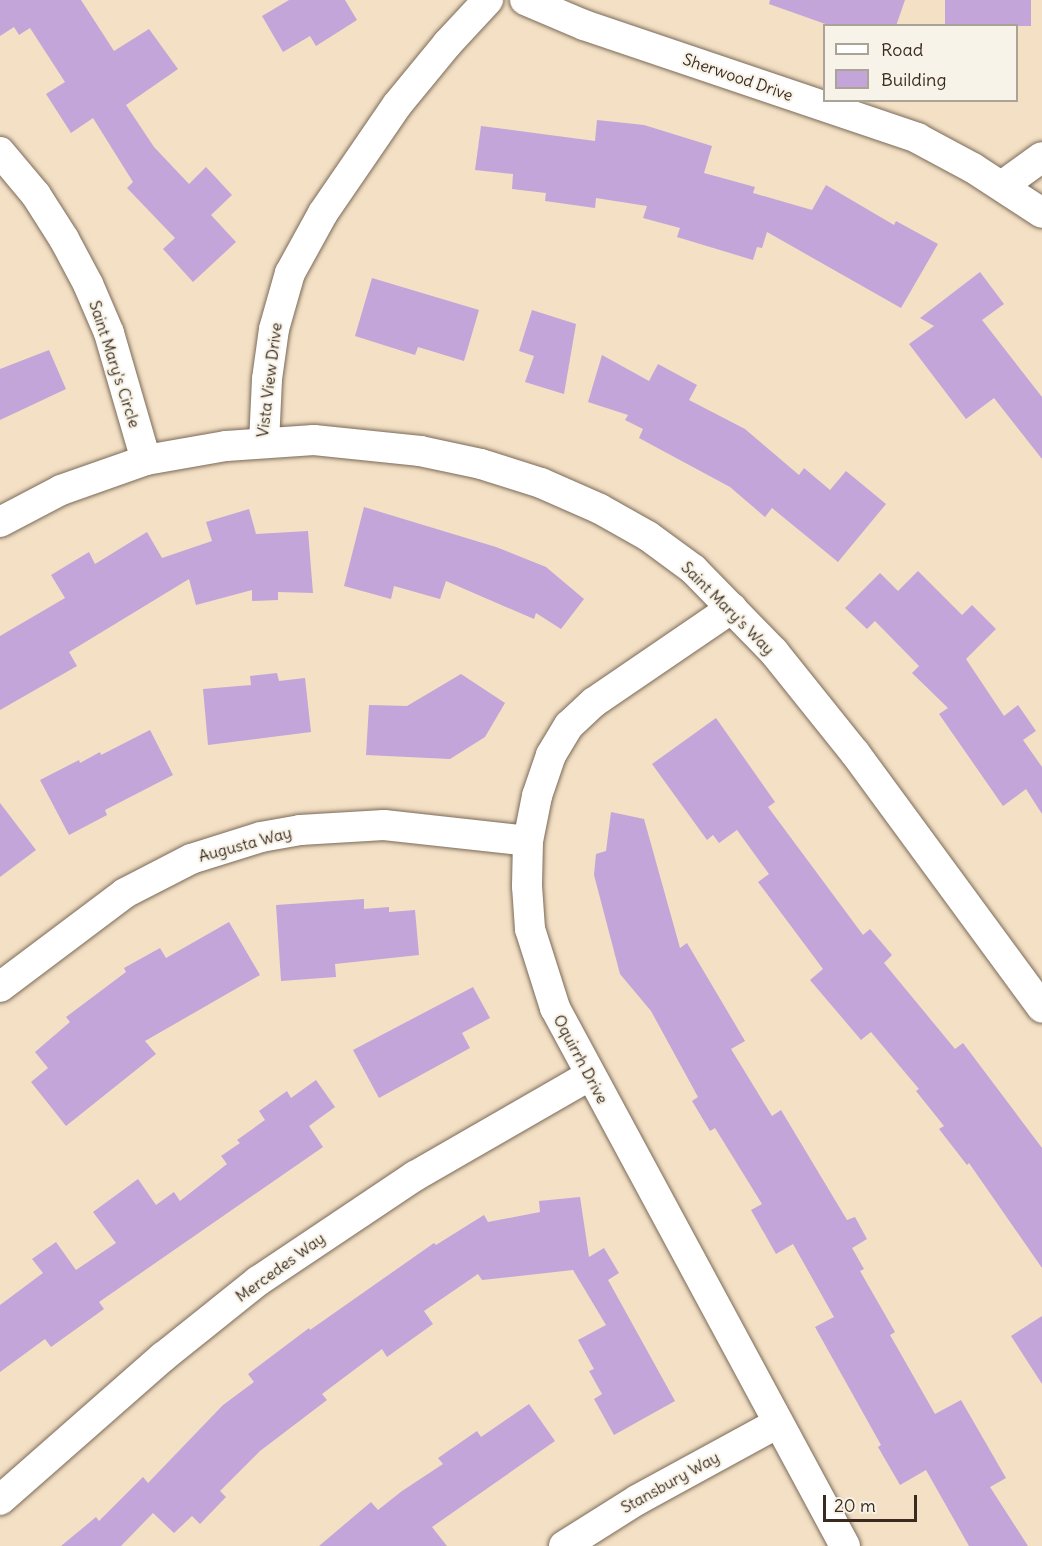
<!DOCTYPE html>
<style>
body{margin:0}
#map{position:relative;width:1042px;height:1546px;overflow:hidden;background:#f3e0c5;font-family:Delius,sans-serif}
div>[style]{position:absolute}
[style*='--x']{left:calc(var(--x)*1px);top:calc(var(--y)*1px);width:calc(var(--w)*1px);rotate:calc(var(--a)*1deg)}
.building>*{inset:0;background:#c4a5d9;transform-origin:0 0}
.roads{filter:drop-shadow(0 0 2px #7b6a58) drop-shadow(0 0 2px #7b6a58)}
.street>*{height:30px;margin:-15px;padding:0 15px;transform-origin:15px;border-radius:15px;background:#fff}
span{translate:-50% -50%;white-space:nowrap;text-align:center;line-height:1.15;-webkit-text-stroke:4.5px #f7f3e8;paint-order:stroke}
.street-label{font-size:16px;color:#3b2a1e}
.legend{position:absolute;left:823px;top:24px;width:195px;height:78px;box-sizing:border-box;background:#f7f3e8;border:2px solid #aca397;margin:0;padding:8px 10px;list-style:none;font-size:18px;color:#3b2a1e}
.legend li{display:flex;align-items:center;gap:12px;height:30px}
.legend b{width:30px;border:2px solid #aca397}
.scale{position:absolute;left:823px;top:1495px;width:94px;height:27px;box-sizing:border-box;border:3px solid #3b2a1e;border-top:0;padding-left:8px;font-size:18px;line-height:21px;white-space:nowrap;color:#3b2a1e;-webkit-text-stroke:4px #f7f3e8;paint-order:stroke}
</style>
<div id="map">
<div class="building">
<i style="clip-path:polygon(0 0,81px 0,114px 51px,149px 29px,178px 69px,126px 105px,154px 147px,189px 184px,206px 167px,232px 195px,211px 215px,236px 242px,193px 282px,163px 249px,175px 238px,127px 188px,133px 182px,93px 118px,71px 133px,46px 94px,65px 82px,30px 28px,19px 35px,14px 27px,0 36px)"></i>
<i style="clip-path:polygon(289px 0,345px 0,357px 20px,316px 46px,310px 36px,283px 52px,262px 16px)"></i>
<i style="clip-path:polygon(770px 0,905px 0,896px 26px,831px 26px,769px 4px)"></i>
<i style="left:945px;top:0;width:86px;height:26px"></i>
<i style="clip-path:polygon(597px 120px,644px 125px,712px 146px,704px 173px,755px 187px,753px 193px,812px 210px,826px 185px,894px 225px,896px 221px,938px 244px,901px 308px,767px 232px,762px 248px,757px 247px,753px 260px,677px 237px,680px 228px,643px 218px,647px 206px,596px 198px,595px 208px,545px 201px,546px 193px,512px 189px,513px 174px,475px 170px,481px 126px,595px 141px)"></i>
<i style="clip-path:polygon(980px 272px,1004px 304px,982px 320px,1042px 397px,1042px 459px,994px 398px,966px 419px,909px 344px,934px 326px,920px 318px)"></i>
<i style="clip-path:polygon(372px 278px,479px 310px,464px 361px,418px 347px,415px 355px,355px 336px)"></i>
<i style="clip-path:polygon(532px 310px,576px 324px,564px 394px,525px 382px,534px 356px,519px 351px)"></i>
<i style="clip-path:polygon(49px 350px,66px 389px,0 420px,0 369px)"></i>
<i style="clip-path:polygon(602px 355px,649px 381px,658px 364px,697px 385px,689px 400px,745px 429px,799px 475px,804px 468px,830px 490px,846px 471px,886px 504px,838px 562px,772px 508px,765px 517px,730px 487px,639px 438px,643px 429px,625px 420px,628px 415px,588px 402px)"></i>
<i style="clip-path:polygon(364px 507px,496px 547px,546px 567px,584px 599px,561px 629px,536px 613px,534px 619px,446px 581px,440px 599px,394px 586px,391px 599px,344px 586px)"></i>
<i style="clip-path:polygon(249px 509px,256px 534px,308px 531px,313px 593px,278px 592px,278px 600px,252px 601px,252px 590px,196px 605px,189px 579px,69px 652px,77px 666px,0 710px,0 636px,65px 598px,51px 575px,89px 552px,95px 564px,147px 532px,162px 558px,212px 541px,206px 522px)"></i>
<i style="clip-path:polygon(918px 571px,962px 615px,972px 605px,996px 629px,966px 659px,1004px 716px,1018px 705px,1036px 731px,1023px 740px,1042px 767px,1042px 814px,1026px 789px,1003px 806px,939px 714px,948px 708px,912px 673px,919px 666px,875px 621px,867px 629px,845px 608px,880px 573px,898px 591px)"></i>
<i style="clip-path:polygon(277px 673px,279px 681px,305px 678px,311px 732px,208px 745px,203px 689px,251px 685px,250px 676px)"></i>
<i style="clip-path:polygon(461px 674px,505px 703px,485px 737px,450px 759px,366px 755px,369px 705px,407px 706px)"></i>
<i style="clip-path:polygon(716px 718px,775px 802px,768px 807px,863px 935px,870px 929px,892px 955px,884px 963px,955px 1049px,963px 1043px,1042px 1148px,1042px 1268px,969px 1163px,967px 1165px,939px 1129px,944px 1126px,916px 1091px,919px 1089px,871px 1032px,861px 1040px,810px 980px,823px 969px,758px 882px,769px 874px,737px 830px,719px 843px,713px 835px,707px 840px,652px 764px)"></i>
<i style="clip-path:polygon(150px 730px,173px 775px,105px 810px,107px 815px,69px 835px,40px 780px,79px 760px,80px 763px,100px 752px,101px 755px)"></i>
<i style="clip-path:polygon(0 803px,36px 850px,0 877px)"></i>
<i style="clip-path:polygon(611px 812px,644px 819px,680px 948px,687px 943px,745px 1041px,731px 1049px,772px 1116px,781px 1110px,847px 1220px,855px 1217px,867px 1239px,852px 1248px,864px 1269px,860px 1271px,895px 1332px,890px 1335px,935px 1414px,961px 1400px,1006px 1478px,990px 1487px,1028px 1546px,969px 1546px,926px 1470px,900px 1485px,878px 1447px,881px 1445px,815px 1327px,834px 1317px,793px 1244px,776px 1254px,751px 1210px,762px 1204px,715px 1128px,710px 1131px,692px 1101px,698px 1097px,651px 1011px,620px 974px,594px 875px,596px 854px,606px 851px)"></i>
<i style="clip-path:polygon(364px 899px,364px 909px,389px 907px,389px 912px,415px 910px,419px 955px,335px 964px,336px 977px,281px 981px,276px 905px)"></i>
<i style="clip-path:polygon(229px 922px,260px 975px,145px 1041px,156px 1054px,66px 1126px,31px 1082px,48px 1068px,35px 1052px,70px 1022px,66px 1017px,126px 972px,124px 968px,160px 948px,166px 958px)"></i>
<i style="clip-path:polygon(473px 987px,490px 1018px,462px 1033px,470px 1048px,379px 1098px,353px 1050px)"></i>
<i style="clip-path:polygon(316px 1080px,335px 1107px,309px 1126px,323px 1147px,99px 1302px,104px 1309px,51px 1347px,45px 1339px,0 1372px,0 1305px,43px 1273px,32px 1259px,56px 1242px,76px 1270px,116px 1243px,93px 1212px,138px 1179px,156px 1205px,174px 1192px,180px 1201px,227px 1164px,221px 1156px,240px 1143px,237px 1140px,265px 1120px,259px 1111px,287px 1091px,291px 1098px)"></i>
<i style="clip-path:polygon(580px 1197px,589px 1257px,604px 1248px,619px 1273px,608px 1280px,675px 1401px,614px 1435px,594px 1399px,602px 1394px,589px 1371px,594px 1369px,578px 1340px,606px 1325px,573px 1270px,482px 1280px,478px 1274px,424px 1311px,433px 1324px,387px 1357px,382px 1349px,322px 1394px,327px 1400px,260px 1451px,220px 1491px,226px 1497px,200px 1524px,192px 1516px,174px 1533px,153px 1513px,121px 1546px,61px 1546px,96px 1517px,99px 1521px,143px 1477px,148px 1483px,223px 1405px,254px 1382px,248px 1374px,309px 1328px,310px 1330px,434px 1243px,436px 1245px,484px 1215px,488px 1222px,540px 1212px,539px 1201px)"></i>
<i style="clip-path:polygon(1042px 1316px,1042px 1384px,1011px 1336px)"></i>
<i style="clip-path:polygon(529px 1404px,555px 1441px,432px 1527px,447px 1546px,319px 1546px,371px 1502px,378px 1510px,402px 1491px,443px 1464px,438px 1458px,477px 1431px,481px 1437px)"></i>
</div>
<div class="roads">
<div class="street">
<i style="--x:525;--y:0;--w:64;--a:23"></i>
<i style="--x:584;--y:25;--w:352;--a:18.7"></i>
<i style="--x:917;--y:138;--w:64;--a:28.2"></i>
<i style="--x:973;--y:168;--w:82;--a:33.1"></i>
<i style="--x:0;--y:152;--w:56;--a:50.1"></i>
<i style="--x:36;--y:195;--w:52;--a:57.5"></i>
<i style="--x:64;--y:239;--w:51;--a:61.9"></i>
<i style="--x:88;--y:284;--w:53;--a:66.8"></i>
<i style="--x:109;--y:333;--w:132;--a:73.8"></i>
<i style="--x:1002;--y:186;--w:49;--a:-35.9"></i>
<i style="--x:264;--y:443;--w:64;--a:-87.3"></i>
<i style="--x:267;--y:379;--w:50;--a:-82"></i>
<i style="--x:274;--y:329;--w:58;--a:-74.1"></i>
<i style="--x:290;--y:273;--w:68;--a:-61.2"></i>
<i style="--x:323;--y:213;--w:131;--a:-55.6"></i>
<i style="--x:397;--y:105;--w:80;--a:-50.6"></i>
<i style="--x:448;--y:43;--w:59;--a:-47.1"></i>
<i style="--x:0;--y:522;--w:69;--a:-27.7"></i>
<i style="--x:61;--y:490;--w:90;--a:-19.4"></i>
<i style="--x:146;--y:460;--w:81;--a:-9.9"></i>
<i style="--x:226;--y:446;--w:88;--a:-3.9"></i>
<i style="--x:314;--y:440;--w:107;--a:5.9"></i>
<i style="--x:420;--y:451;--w:62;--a:12"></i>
<i style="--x:481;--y:464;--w:63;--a:17.6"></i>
<i style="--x:541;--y:483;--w:64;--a:23.8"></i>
<i style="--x:600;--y:509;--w:55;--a:29.4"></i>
<i style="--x:648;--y:536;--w:56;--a:36.3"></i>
<i style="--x:693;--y:569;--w:116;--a:45.7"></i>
<i style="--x:774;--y:652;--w:129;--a:51.3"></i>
<i style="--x:855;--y:753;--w:316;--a:53.7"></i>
<i style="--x:732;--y:608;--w:167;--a:145.7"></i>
<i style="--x:594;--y:702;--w:34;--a:137"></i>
<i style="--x:569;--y:725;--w:35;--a:121"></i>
<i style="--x:551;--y:755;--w:43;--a:108.9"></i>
<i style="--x:537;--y:796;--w:46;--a:101.3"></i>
<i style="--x:528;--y:841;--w:45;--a:91.3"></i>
<i style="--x:527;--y:886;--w:43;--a:86"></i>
<i style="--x:530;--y:929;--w:83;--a:72.4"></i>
<i style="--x:555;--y:1008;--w:611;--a:61.67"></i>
<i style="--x:0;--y:987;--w:156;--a:-36.9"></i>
<i style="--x:125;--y:893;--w:74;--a:-27.3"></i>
<i style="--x:191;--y:859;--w:73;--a:-17.4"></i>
<i style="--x:261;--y:837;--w:40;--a:-10"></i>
<i style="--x:300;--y:830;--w:84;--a:-3.4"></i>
<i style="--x:384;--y:825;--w:145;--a:6.3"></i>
<i style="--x:0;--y:1500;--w:217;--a:-41.3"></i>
<i style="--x:163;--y:1357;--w:122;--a:-38.7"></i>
<i style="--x:258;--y:1281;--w:189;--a:-33.8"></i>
<i style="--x:415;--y:1176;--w:201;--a:-29.9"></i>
<i style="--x:564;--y:1546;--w:86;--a:-32.2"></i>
<i style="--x:637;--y:1500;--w:161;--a:-28.6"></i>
</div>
</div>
<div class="street-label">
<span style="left:738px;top:77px;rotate:19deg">Sherwood Drive</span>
<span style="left:115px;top:364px;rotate:72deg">Saint Mary's Circle</span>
<span style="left:269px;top:380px;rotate:-83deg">Vista View Drive</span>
<span style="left:728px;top:608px;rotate:45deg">Saint Mary's Way</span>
<span style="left:245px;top:844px;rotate:-15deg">Augusta Way</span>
<span style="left:581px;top:1059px;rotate:62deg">Oquirrh Drive</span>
<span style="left:280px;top:1267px;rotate:-36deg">Mercedes Way</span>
<span style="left:670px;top:1482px;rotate:-29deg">Stansbury Way</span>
</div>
<ul class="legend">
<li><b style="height:8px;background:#fff"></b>Road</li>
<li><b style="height:16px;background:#c4a5d9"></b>Building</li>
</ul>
<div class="scale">20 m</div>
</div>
